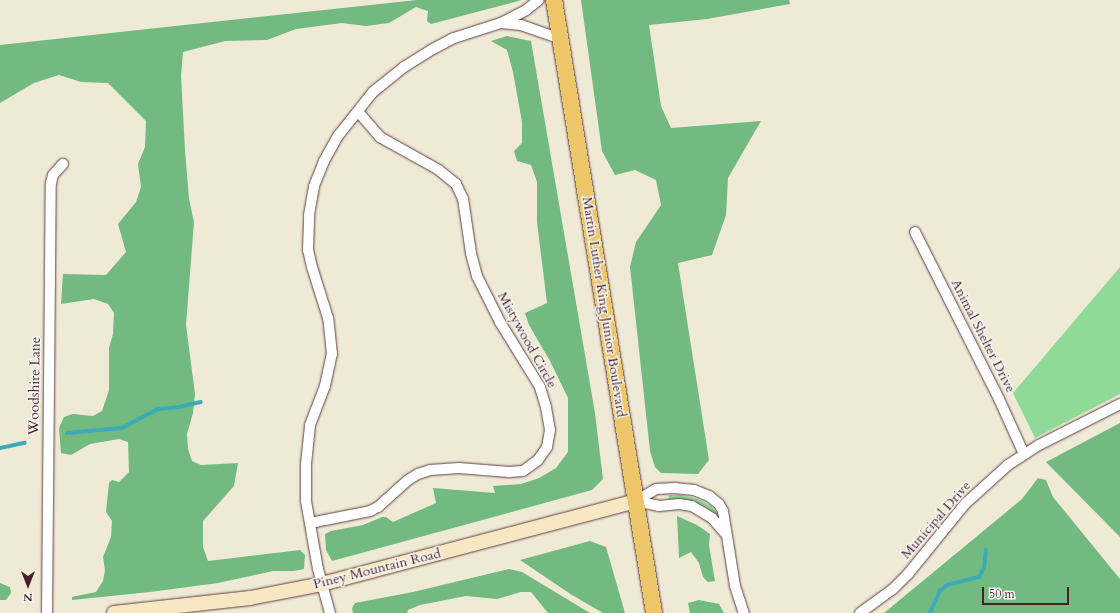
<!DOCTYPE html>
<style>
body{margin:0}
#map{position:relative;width:1120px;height:613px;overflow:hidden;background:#eeead5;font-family:Cardo,serif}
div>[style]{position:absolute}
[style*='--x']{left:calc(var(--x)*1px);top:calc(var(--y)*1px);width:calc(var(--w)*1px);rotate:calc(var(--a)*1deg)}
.green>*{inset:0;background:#8fda97}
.forest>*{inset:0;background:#73ba80}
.stream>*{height:3.5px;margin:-1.75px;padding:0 1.75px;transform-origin:1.75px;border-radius:1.75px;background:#3bacb7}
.roads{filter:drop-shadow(0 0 1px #633d44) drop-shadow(0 0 1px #633d44)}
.street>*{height:10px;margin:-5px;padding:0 5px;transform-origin:5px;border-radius:5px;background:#fff}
.secondary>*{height:14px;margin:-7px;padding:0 7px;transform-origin:7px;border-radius:7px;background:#f7e8c3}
.primary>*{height:16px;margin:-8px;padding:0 8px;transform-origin:8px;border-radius:8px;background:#ecc669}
span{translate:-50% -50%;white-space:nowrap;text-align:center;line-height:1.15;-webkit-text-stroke:3px #f6f6f2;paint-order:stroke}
.street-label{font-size:14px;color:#4a1f2b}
.north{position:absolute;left:8px;top:565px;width:40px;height:40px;-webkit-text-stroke:3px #f6f6f2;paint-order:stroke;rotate:180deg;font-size:11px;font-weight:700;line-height:16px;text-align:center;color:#4a1f2b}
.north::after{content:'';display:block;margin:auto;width:14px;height:18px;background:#4a1f2b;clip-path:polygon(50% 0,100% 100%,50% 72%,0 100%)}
.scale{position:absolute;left:982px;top:587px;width:87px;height:18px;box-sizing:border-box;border:2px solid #4a1f2b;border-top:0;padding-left:5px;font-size:12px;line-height:14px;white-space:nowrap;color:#4a1f2b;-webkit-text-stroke:3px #f6f6f2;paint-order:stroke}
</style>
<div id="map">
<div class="green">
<i style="clip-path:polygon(1120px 267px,1120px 394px,1035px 438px,1013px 393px)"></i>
<i style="clip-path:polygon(669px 495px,683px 495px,700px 500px,711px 506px,718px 514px,715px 515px,705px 507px,694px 502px,668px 499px)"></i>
</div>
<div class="forest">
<i style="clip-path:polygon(417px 0,522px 0,431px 24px,427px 21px,428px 11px,416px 7px,389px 23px,366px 26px,342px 23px,296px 29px,267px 40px,225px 41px,183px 52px,181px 76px,185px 150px,189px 199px,194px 222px,186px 325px,195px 394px,193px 413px,187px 434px,188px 449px,192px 461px,201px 465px,238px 463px,234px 486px,203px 521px,203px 547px,208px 561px,300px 550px,305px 555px,304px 569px,294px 571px,273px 571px,218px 583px,150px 592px,72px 600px,72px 597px,96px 592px,103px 581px,105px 570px,103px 557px,111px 537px,112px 521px,106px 512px,109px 483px,112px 480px,119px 482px,129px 472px,128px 442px,119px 439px,90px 444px,71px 455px,61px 453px,59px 428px,64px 417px,73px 414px,93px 416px,102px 411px,109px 390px,109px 348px,113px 334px,114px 313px,108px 304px,94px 299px,61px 304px,63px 274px,106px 275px,126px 252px,118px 224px,136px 202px,141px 187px,138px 164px,145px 147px,146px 121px,108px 83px,81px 82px,59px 75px,34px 83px,0 103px,0 45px)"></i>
<i style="clip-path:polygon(581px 0,789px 0,790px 4px,707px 19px,649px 25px,661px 106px,671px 128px,761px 121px,728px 178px,726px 215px,712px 255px,678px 263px,709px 460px,698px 474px,661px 473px,655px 467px,650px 451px,630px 267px,636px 242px,661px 205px,656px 180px,635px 170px,615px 175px,602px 151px)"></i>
<i style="clip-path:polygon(507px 36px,531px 41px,595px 413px,603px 479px,592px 490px,332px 561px,326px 550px,325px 534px,331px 531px,363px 525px,382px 517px,386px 517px,393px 522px,436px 503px,433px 488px,495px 493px,493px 486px,521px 484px,539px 478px,556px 468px,568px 452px,568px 398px,550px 361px,529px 325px,525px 313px,547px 303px,537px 222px,537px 182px,531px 165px,517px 161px,514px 151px,522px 143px,522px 122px,513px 72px,507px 50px,491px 41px)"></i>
<i style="clip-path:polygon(1120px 423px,1120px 537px,1046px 462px)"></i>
<i style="clip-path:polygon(1038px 478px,1046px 480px,1053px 497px,1120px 579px,1120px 613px,884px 613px,1022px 499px)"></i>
<i style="clip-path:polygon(677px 516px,697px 525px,710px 534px,709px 545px,715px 581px,708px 582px,703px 577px,699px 563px,691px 552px,679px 558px)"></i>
<i style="clip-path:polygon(590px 541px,606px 547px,625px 613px,603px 613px,572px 595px,520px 560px)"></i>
<i style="clip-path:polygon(509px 569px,522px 572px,590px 613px,548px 613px,531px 592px,521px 592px,497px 599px,466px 596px,420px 605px,408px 610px,407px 613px,353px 613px,352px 608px,355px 603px,413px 592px)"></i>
<i style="clip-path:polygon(0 583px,10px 587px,11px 593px,6px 600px,0 600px)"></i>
<i style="clip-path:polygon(699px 600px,719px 604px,724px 613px,690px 613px,688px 603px)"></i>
</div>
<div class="stream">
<i style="--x:67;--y:433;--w:55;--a:-5.2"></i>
<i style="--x:122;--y:428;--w:41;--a:-27.8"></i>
<i style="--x:158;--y:409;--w:21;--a:-5"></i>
<i style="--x:179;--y:407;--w:22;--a:-13"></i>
<i style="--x:0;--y:448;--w:25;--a:-12"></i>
<i style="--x:930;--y:613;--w:24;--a:-66"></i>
<i style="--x:940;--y:591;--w:9;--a:-41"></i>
<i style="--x:947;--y:585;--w:33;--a:-14"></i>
<i style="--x:979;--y:577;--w:10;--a:-61"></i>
<i style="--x:984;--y:568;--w:18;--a:-84"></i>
</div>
<div class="roads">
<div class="street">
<i style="--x:501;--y:23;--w:20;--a:6"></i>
<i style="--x:521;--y:25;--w:42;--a:19.3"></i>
<i style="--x:915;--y:232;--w:187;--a:63.3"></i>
<i style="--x:999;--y:399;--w:60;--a:65.6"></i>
<i style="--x:636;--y:501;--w:23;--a:-31"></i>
<i style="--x:656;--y:489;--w:19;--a:-3"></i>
<i style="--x:675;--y:488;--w:19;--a:6"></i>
<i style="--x:694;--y:490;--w:16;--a:22"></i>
<i style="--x:709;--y:496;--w:13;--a:39"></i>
<i style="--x:719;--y:504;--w:8;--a:60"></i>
<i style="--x:723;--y:511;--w:76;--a:80.9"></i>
<i style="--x:735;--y:586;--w:28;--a:72"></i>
<i style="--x:636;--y:501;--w:24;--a:12"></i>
<i style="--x:659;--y:506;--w:20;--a:-6"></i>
<i style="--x:679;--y:504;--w:13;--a:9"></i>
<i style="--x:692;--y:506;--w:23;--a:31"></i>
<i style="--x:712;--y:518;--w:21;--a:49"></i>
<i style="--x:310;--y:523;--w:61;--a:-11.3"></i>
<i style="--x:370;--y:511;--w:9;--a:-27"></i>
<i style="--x:378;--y:507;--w:40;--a:-42"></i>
<i style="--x:408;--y:480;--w:12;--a:-31"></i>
<i style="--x:418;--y:474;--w:13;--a:-18"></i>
<i style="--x:430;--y:470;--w:29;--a:-4"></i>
<i style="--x:459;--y:468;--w:50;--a:4.6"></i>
<i style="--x:509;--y:472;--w:14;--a:-4"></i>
<i style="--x:523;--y:471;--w:19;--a:-36"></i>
<i style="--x:538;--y:460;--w:16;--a:-55"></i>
<i style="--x:547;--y:447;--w:17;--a:-80"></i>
<i style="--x:550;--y:430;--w:23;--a:-100"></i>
<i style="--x:546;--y:407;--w:21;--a:-107"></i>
<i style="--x:540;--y:387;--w:76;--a:-121.6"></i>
<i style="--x:500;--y:322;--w:51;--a:-116.6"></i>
<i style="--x:477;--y:276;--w:24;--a:-105"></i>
<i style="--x:471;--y:253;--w:55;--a:-98.4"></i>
<i style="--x:463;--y:199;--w:17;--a:-115"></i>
<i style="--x:456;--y:184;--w:22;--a:-141"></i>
<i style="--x:439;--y:170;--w:68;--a:-150.8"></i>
<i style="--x:380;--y:137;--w:33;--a:-131"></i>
<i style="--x:47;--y:613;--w:430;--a:-89.5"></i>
<i style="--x:51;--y:183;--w:8;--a:-76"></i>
<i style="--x:53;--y:175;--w:15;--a:-48"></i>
<i style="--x:330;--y:613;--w:46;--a:-105.3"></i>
<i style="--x:318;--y:569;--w:69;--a:-100"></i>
<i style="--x:306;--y:501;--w:37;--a:-90"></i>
<i style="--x:306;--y:464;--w:39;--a:-84"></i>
<i style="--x:310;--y:425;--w:42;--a:-69"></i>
<i style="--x:325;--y:386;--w:33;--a:-78"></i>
<i style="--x:332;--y:354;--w:36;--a:-96"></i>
<i style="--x:328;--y:318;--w:53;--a:-107.4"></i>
<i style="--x:312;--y:267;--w:17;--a:-103"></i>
<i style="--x:308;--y:250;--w:35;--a:-88"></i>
<i style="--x:309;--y:215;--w:29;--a:-80"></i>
<i style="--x:314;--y:186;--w:27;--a:-68"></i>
<i style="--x:324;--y:161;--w:29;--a:-61"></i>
<i style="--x:338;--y:136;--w:56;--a:-51.5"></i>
<i style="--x:373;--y:92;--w:40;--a:-39"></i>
<i style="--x:404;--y:67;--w:34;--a:-32"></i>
<i style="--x:433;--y:49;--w:24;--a:-28"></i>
<i style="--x:454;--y:38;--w:49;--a:-17.7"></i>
<i style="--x:501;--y:23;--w:28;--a:-27"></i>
<i style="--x:526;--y:10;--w:16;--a:-38"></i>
<i style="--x:860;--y:613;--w:39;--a:-36"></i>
<i style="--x:892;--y:590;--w:23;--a:-45"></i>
<i style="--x:908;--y:574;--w:92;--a:-50.8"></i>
<i style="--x:966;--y:503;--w:57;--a:-42.1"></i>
<i style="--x:1008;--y:465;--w:37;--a:-33"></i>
<i style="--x:1039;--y:445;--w:91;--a:-26.8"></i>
</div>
<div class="secondary">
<i style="--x:114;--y:613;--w:137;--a:-6.3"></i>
<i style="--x:250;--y:598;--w:73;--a:-11"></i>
<i style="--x:322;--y:584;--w:325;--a:-14.8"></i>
</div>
<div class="primary">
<i style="--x:554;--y:0;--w:621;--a:80.73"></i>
</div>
</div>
<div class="street-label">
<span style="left:604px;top:307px;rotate:81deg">Martin Luther King Junior Boulevard</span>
<span style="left:983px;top:336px;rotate:63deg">Animal Shelter Drive</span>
<span style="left:527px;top:340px;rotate:61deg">Mistywood Circle</span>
<span style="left:35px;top:386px;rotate:-89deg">Woodshire Lane</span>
<span style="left:936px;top:520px;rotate:-49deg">Municipal Drive</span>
<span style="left:377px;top:569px;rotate:-14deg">Piney Mountain Road</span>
</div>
<div class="north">N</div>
<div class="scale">50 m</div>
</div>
